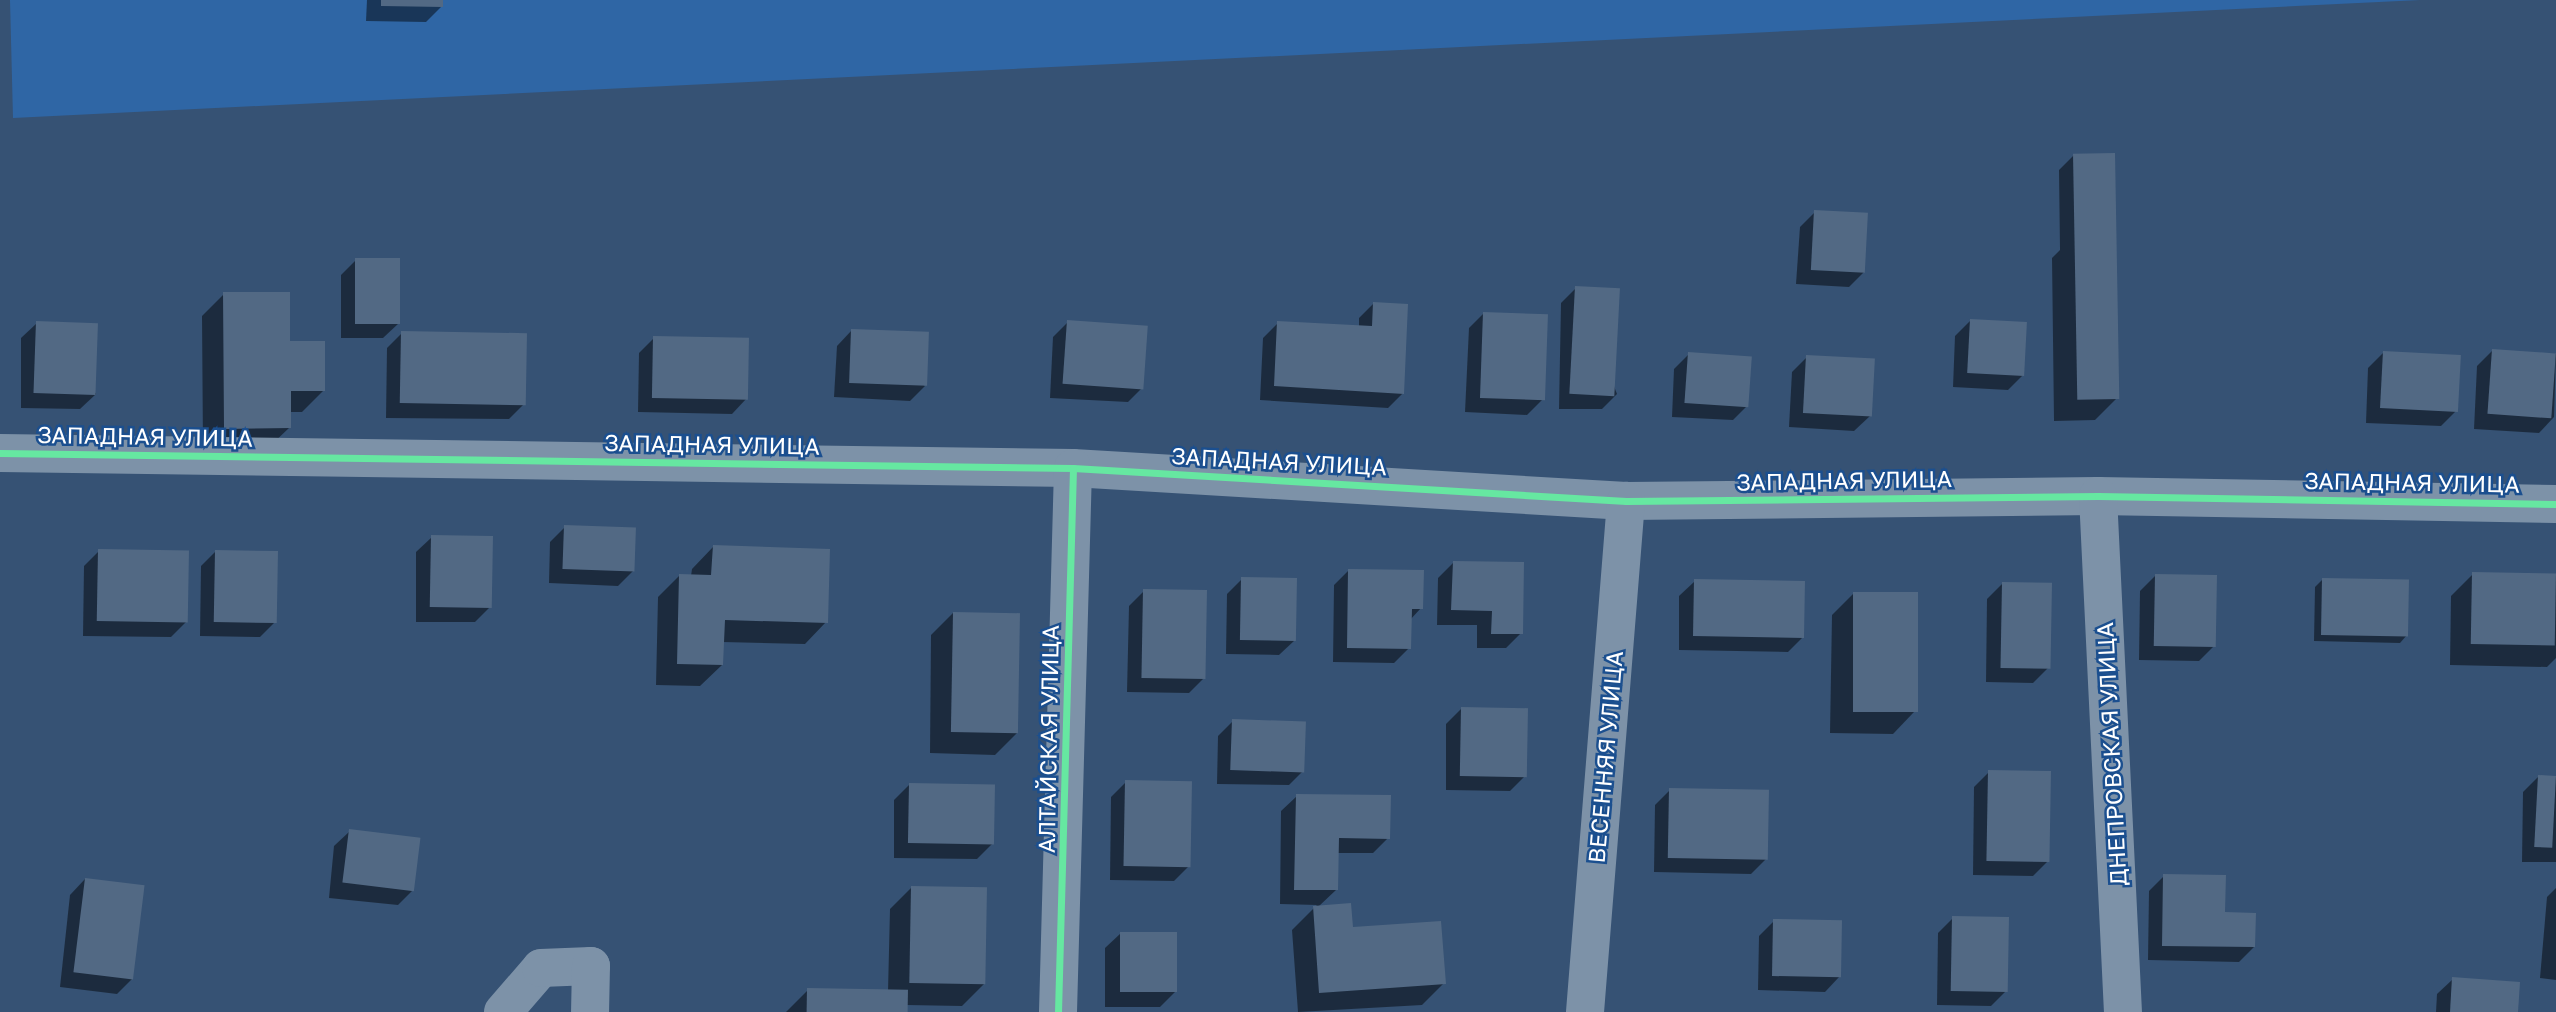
<!DOCTYPE html>
<meta charset="utf-8">
<style>
body{margin:0}
#map{position:relative;width:2556px;height:1012px;overflow:hidden;background:#365274;font-family:"Golos Text",sans-serif}
div>[style]{position:absolute}
[style*='--x']{left:calc(var(--x)*1px);top:calc(var(--y)*1px);width:calc(var(--w)*1px);rotate:calc(var(--a)*1deg)}
.green>*{inset:0;background:#2f66a5}
.shadow>*{inset:0;background:#0007}
.building>*{inset:0;background:#526984;transform-origin:0 0}
.minor>*{height:38px;margin:-19px;padding:0 19px;transform-origin:19px;border-radius:19px;background:#7d92a8}
.cycleway>*{height:7px;margin:-3.5px;padding:0 3.5px;transform-origin:3.5px;border-radius:3.5px;background:#66e7a1}
span{translate:-50% -50%;white-space:nowrap;text-align:center;line-height:1.15;-webkit-text-stroke:5px #1b4f8f;paint-order:stroke}
.street-label{font-size:23px;color:#fff}
</style>
<div id="map">
<div class="green">
<i style="clip-path:polygon(10px 0,2420px 0,13px 118px)"></i>
</div>
<div class="shadow">
<i style="clip-path:polygon(367px 0,441px 0,441px 7px,426px 22px,366px 21px)"></i>
<i style="clip-path:polygon(2074px 155px,2117px 398px,2095px 420px,2054px 421px,2052px 258px,2060px 250px,2059px 170px)"></i>
<i style="clip-path:polygon(1815px 212px,1864px 272px,1849px 287px,1796px 284px,1800px 227px)"></i>
<i style="clip-path:polygon(356px 260px,399px 323px,383px 338px,341px 338px,341px 275px)"></i>
<i style="clip-path:polygon(1576px 288px,1617px 394px,1602px 409px,1559px 409px,1561px 303px)"></i>
<i style="clip-path:polygon(224px 294px,289px 343px,324px 390px,302px 412px,289px 412px,289px 428px,267px 449px,203px 450px,202px 316px)"></i>
<i style="clip-path:polygon(1374px 303px,1403px 393px,1388px 408px,1260px 400px,1263px 338px,1278px 323px,1359px 327px,1359px 318px)"></i>
<i style="clip-path:polygon(1484px 313px,1542px 400px,1527px 415px,1465px 412px,1469px 328px)"></i>
<i style="clip-path:polygon(1970px 321px,2023px 375px,2008px 390px,1953px 387px,1955px 336px)"></i>
<i style="clip-path:polygon(1068px 322px,1143px 387px,1128px 402px,1050px 398px,1053px 337px)"></i>
<i style="clip-path:polygon(37px 323px,96px 394px,80px 409px,21px 408px,21px 338px)"></i>
<i style="clip-path:polygon(852px 330px,925px 386px,910px 401px,834px 397px,837px 346px)"></i>
<i style="clip-path:polygon(402px 333px,524px 404px,509px 419px,386px 418px,387px 348px)"></i>
<i style="clip-path:polygon(654px 338px,747px 398px,732px 414px,638px 412px,639px 353px)"></i>
<i style="clip-path:polygon(2492px 351px,2556px 354px,2554px 417px,2539px 433px,2474px 429px,2477px 366px)"></i>
<i style="clip-path:polygon(2384px 352px,2456px 411px,2441px 426px,2366px 423px,2368px 368px)"></i>
<i style="clip-path:polygon(1689px 354px,1748px 405px,1733px 420px,1672px 417px,1674px 369px)"></i>
<i style="clip-path:polygon(1807px 357px,1870px 416px,1854px 431px,1789px 427px,1792px 372px)"></i>
<i style="clip-path:polygon(565px 527px,633px 571px,618px 586px,549px 583px,550px 542px)"></i>
<i style="clip-path:polygon(432px 537px,490px 607px,475px 622px,416px 622px,416px 552px)"></i>
<i style="clip-path:polygon(713px 547px,826px 622px,805px 644px,722px 642px,722px 665px,700px 686px,656px 685px,658px 597px,680px 575px,691px 576px,692px 569px)"></i>
<i style="clip-path:polygon(99px 551px,186px 622px,171px 637px,83px 636px,84px 566px)"></i>
<i style="clip-path:polygon(216px 551px,275px 622px,260px 637px,200px 636px,201px 566px)"></i>
<i style="clip-path:polygon(1453px 563px,1521px 633px,1506px 648px,1477px 648px,1477px 625px,1437px 625px,1438px 578px)"></i>
<i style="clip-path:polygon(1349px 570px,1421px 608px,1410px 620px,1409px 648px,1394px 663px,1333px 662px,1334px 585px)"></i>
<i style="clip-path:polygon(2473px 574px,2556px 576px,2556px 658px,2547px 667px,2450px 665px,2451px 596px)"></i>
<i style="clip-path:polygon(2155px 576px,2214px 646px,2199px 661px,2139px 660px,2140px 591px)"></i>
<i style="clip-path:polygon(1242px 579px,1295px 640px,1279px 655px,1226px 654px,1227px 594px)"></i>
<i style="clip-path:polygon(2322px 580px,2407px 635px,2400px 643px,2314px 641px,2315px 587px)"></i>
<i style="clip-path:polygon(1695px 581px,1803px 637px,1788px 652px,1679px 650px,1679px 596px)"></i>
<i style="clip-path:polygon(2002px 584px,2048px 668px,2033px 683px,1986px 682px,1987px 599px)"></i>
<i style="clip-path:polygon(1144px 591px,1204px 678px,1189px 693px,1127px 692px,1129px 606px)"></i>
<i style="clip-path:polygon(1854px 593px,1914px 712px,1893px 734px,1830px 733px,1832px 615px)"></i>
<i style="clip-path:polygon(953px 613px,1017px 733px,995px 755px,930px 753px,931px 635px)"></i>
<i style="clip-path:polygon(1461px 709px,1525px 776px,1510px 791px,1446px 790px,1446px 724px)"></i>
<i style="clip-path:polygon(1233px 721px,1304px 770px,1289px 785px,1217px 784px,1218px 736px)"></i>
<i style="clip-path:polygon(1989px 772px,2048px 861px,2033px 876px,1973px 875px,1974px 787px)"></i>
<i style="clip-path:polygon(2538px 777px,2556px 777px,2556px 862px,2522px 862px,2523px 792px)"></i>
<i style="clip-path:polygon(1126px 782px,1189px 866px,1174px 881px,1110px 880px,1111px 797px)"></i>
<i style="clip-path:polygon(909px 785px,992px 844px,977px 859px,894px 858px,894px 800px)"></i>
<i style="clip-path:polygon(1670px 790px,1766px 859px,1751px 874px,1654px 872px,1655px 805px)"></i>
<i style="clip-path:polygon(1297px 796px,1388px 838px,1373px 853px,1337px 853px,1336px 890px,1318px 907px,1444px 983px,1422px 1005px,1298px 1012px,1292px 930px,1317px 905px,1280px 904px,1281px 811px)"></i>
<i style="clip-path:polygon(350px 831px,413px 890px,398px 905px,329px 898px,334px 846px)"></i>
<i style="clip-path:polygon(2164px 876px,2254px 947px,2239px 962px,2148px 960px,2149px 891px)"></i>
<i style="clip-path:polygon(85px 879px,132px 979px,117px 994px,60px 987px,70px 895px)"></i>
<i style="clip-path:polygon(912px 887px,984px 984px,962px 1006px,906px 1005px,906px 1012px,786px 1012px,808px 990px,888px 991px,890px 909px)"></i>
<i style="clip-path:polygon(2556px 888px,2556px 980px,2540px 978px,2547px 897px)"></i>
<i style="clip-path:polygon(1953px 918px,2007px 990px,1991px 1006px,1937px 1005px,1938px 933px)"></i>
<i style="clip-path:polygon(1774px 921px,1840px 976px,1825px 992px,1758px 990px,1759px 936px)"></i>
<i style="clip-path:polygon(1121px 933px,1175px 992px,1160px 1007px,1105px 1007px,1105px 948px)"></i>
<i style="clip-path:polygon(2453px 979px,2516px 1012px,2436px 1012px,2437px 994px)"></i>
</div>
<div class="building">
<i style="clip-path:polygon(381px 0,443px 0,443px 7px,381px 6px)"></i>
<i style="left:2115px;top:153px;width:246px;height:42px;rotate:89deg"></i>
<i style="left:1814px;top:210px;width:54px;height:60px;rotate:3deg"></i>
<i style="left:355px;top:258px;width:45px;height:66px"></i>
<i style="left:1575px;top:286px;width:45px;height:108px;rotate:3deg"></i>
<i style="clip-path:polygon(223px 292px,290px 292px,290px 341px,325px 341px,325px 391px,291px 391px,291px 428px,224px 429px)"></i>
<i style="clip-path:polygon(1373px 302px,1408px 304px,1404px 394px,1274px 386px,1277px 321px,1372px 326px)"></i>
<i style="left:1483px;top:312px;width:65px;height:86px;rotate:2deg"></i>
<i style="left:1970px;top:319px;width:57px;height:54px;rotate:3deg"></i>
<i style="left:1067px;top:320px;width:81px;height:64px;rotate:4deg"></i>
<i style="left:36px;top:321px;width:62px;height:72px;rotate:2deg"></i>
<i style="left:851px;top:329px;width:78px;height:54px;rotate:2deg"></i>
<i style="left:401px;top:331px;width:126px;height:72px;rotate:1deg"></i>
<i style="left:653px;top:336px;width:96px;height:62px;rotate:1deg"></i>
<i style="left:2492px;top:349px;width:64px;height:65px;rotate:4deg"></i>
<i style="left:2383px;top:351px;width:78px;height:57px;rotate:3deg"></i>
<i style="left:1688px;top:352px;width:64px;height:51px;rotate:4deg"></i>
<i style="left:1806px;top:355px;width:69px;height:58px;rotate:3deg"></i>
<i style="left:564px;top:525px;width:72px;height:44px;rotate:2deg"></i>
<i style="left:431px;top:535px;width:62px;height:72px;rotate:1deg"></i>
<i style="clip-path:polygon(713px 545px,830px 549px,828px 623px,725px 620px,723px 665px,677px 664px,679px 574px,711px 575px)"></i>
<i style="left:98px;top:549px;width:91px;height:72px;rotate:1deg"></i>
<i style="left:215px;top:550px;width:63px;height:72px;rotate:1deg"></i>
<i style="clip-path:polygon(1453px 561px,1524px 562px,1523px 634px,1491px 634px,1492px 611px,1451px 610px)"></i>
<i style="clip-path:polygon(1348px 569px,1424px 570px,1423px 609px,1412px 609px,1411px 649px,1347px 648px)"></i>
<i style="left:2472px;top:572px;width:84px;height:72px;rotate:1deg"></i>
<i style="left:2155px;top:574px;width:62px;height:72px;rotate:1deg"></i>
<i style="left:1241px;top:577px;width:56px;height:63px;rotate:1deg"></i>
<i style="left:2322px;top:578px;width:87px;height:57px;rotate:1deg"></i>
<i style="left:1694px;top:579px;width:111px;height:57px;rotate:1deg"></i>
<i style="left:2002px;top:582px;width:50px;height:86px;rotate:1deg"></i>
<i style="left:1143px;top:589px;width:64px;height:89px;rotate:1deg"></i>
<i style="left:1853px;top:592px;width:65px;height:120px"></i>
<i style="left:953px;top:612px;width:67px;height:120px;rotate:1deg"></i>
<i style="left:1461px;top:707px;width:67px;height:69px;rotate:1deg"></i>
<i style="left:1232px;top:719px;width:74px;height:51px;rotate:2deg"></i>
<i style="left:1988px;top:770px;width:63px;height:91px;rotate:1deg"></i>
<i style="left:2538px;top:775px;width:18px;height:72px;rotate:3deg"></i>
<i style="left:1125px;top:780px;width:67px;height:86px;rotate:1deg"></i>
<i style="left:909px;top:783px;width:86px;height:60px;rotate:1deg"></i>
<i style="left:1669px;top:788px;width:100px;height:70px;rotate:1deg"></i>
<i style="clip-path:polygon(1296px 794px,1391px 795px,1390px 839px,1339px 838px,1338px 890px,1294px 890px)"></i>
<i style="left:349px;top:829px;width:72px;height:54px;rotate:7deg"></i>
<i style="clip-path:polygon(2163px 874px,2226px 875px,2225px 912px,2256px 913px,2255px 947px,2162px 946px)"></i>
<i style="left:85px;top:878px;width:60px;height:95px;rotate:7deg"></i>
<i style="left:911px;top:886px;width:76px;height:97px;rotate:1deg"></i>
<i style="clip-path:polygon(1351px 903px,1353px 927px,1441px 921px,1446px 984px,1319px 993px,1313px 906px)"></i>
<i style="left:1952px;top:916px;width:57px;height:75px;rotate:1deg"></i>
<i style="left:1773px;top:919px;width:69px;height:57px;rotate:1deg"></i>
<i style="left:1120px;top:932px;width:57px;height:60px"></i>
<i style="clip-path:polygon(2452px 977px,2520px 982px,2518px 1012px,2450px 1012px)"></i>
<i style="left:807px;top:988px;width:101px;height:24px;rotate:1deg"></i>
</div>
<div class="minor">
<i style="--x:0;--y:453;--w:1073;--a:0.8"></i>
<i style="--x:1073;--y:468;--w:554;--a:3.42"></i>
<i style="--x:1626;--y:501;--w:472;--a:-0.6"></i>
<i style="--x:2098;--y:496;--w:458;--a:1"></i>
<i style="--x:2098;--y:496;--w:517;--a:87.23"></i>
<i style="--x:503;--y:1012;--w:58;--a:-49.2"></i>
<i style="--x:541;--y:968;--w:50;--a:-2.3"></i>
<i style="--x:591;--y:966;--w:46;--a:91.2"></i>
<i style="--x:1058;--y:1012;--w:544;--a:-88.42"></i>
<i style="--x:1585;--y:1012;--w:513;--a:-85.41"></i>
</div>
<div class="cycleway">
<i style="--x:0;--y:453;--w:1073;--a:0.8"></i>
<i style="--x:1073;--y:468;--w:554;--a:3.42"></i>
<i style="--x:1626;--y:501;--w:472;--a:-0.6"></i>
<i style="--x:2098;--y:496;--w:458;--a:1"></i>
<i style="--x:1058;--y:1012;--w:544;--a:-88.42"></i>
</div>
<div class="street-label">
<span style="left:145px;top:436px;rotate:1deg">ЗАПАДНАЯ УЛИЦА</span>
<span style="left:712px;top:444px;rotate:1deg">ЗАПАДНАЯ УЛИЦА</span>
<span style="left:1279px;top:461px;rotate:3deg">ЗАПАДНАЯ УЛИЦА</span>
<span style="left:1844px;top:480px;rotate:-1deg">ЗАПАДНАЯ УЛИЦА</span>
<span style="left:2412px;top:482px;rotate:1deg">ЗАПАДНАЯ УЛИЦА</span>
<span style="left:1048px;top:739px;rotate:-89deg">АЛТАЙСКАЯ УЛИЦА</span>
<span style="left:2111px;top:754px;rotate:-93deg">ДНЕПРОВСКАЯ УЛИЦА</span>
<span style="left:1605px;top:757px;rotate:-85deg">ВЕСЕННЯЯ УЛИЦА</span>
</div>
</div>
